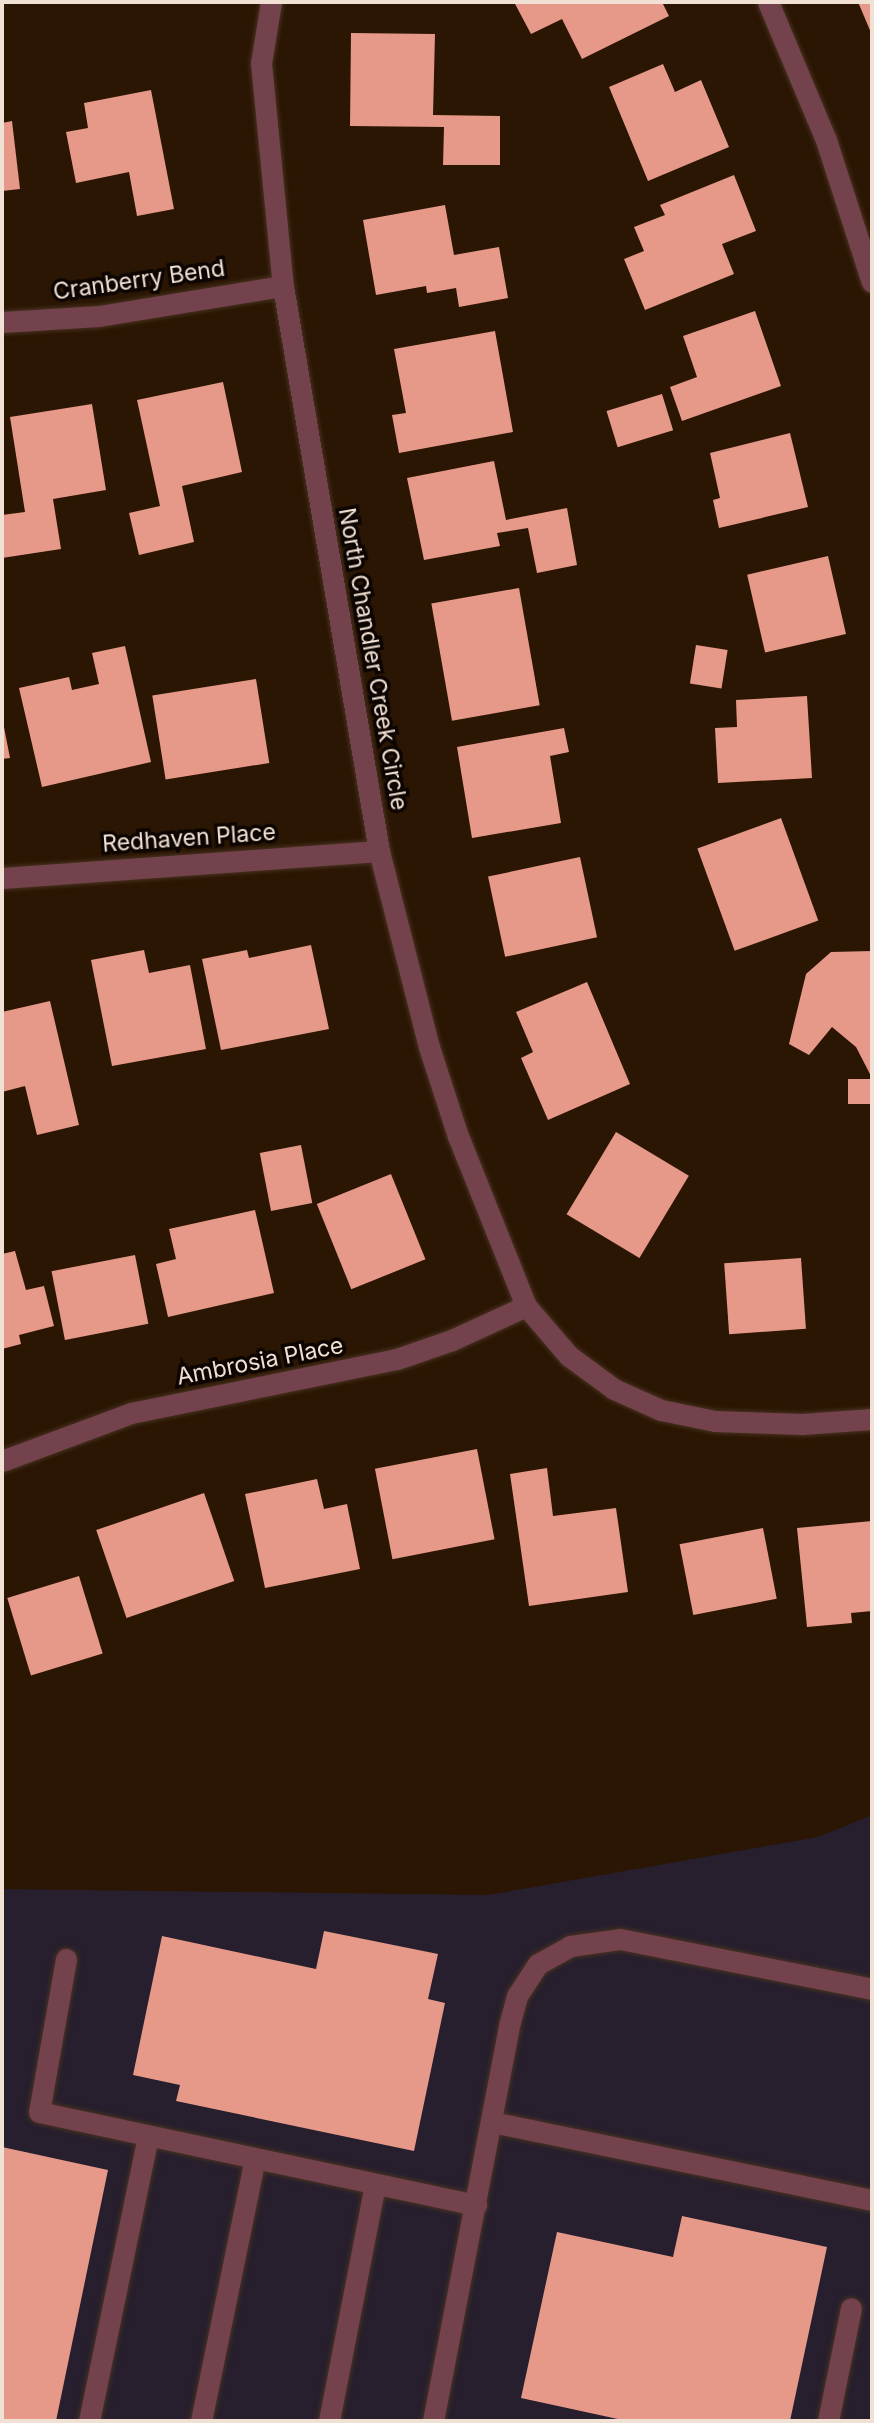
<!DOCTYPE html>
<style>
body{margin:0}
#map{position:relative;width:874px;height:2423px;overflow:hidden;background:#2b1603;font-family:Inter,sans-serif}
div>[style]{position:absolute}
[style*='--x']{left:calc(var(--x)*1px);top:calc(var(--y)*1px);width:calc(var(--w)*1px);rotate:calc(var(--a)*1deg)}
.commercial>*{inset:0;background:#271f2e}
.building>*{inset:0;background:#e69988;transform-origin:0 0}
.roads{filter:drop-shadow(0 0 2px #473220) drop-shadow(0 0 2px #473220)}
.minor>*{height:21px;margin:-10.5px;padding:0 10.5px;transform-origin:10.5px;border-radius:10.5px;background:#74424c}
span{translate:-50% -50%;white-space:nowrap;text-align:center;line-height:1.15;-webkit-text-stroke:7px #0d0501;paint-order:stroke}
.street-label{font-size:23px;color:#f1e1d5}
.frame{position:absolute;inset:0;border:4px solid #f1e1d5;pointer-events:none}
</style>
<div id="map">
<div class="commercial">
<i style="clip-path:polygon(872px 1815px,872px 2421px,2px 2421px,2px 1889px,488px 1895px,818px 1837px)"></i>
</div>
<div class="building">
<i style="clip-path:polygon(514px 2px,662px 2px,669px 16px,582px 59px,562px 19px,531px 34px)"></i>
<i style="clip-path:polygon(858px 2px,872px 2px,872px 35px)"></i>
<i style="clip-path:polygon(351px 33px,435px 34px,433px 115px,500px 116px,500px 165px,443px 165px,444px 127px,350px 126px)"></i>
<i style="clip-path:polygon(663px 64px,675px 92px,701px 80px,729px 147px,648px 181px,609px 87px)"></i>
<i style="clip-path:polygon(151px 90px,174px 209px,137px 216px,129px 172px,76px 183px,66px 132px,88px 128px,84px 103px)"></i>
<i style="clip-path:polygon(12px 121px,20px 189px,2px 191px,2px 123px)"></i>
<i style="clip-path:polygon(734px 175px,756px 231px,722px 244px,734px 274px,645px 310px,624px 259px,644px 251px,634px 227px,665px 215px,660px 205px)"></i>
<i style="clip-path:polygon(445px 205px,454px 255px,499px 247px,508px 298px,459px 307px,456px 288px,427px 293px,426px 286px,376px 295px,363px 220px)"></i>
<i style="clip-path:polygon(755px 311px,781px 386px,682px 421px,670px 387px,697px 377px,683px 336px)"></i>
<i style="clip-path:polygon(495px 331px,513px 432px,399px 453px,392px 415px,406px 413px,394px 349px)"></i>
<i style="clip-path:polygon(223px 382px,242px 472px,182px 486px,194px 542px,139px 555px,129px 513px,160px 506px,137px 400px)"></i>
<i style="left:662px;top:394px;width:38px;height:58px;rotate:73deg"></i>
<i style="clip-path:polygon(92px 404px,106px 490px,53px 499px,61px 549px,2px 558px,2px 515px,25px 512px,10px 417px)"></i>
<i style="clip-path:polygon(790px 433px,808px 507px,719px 528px,713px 500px,720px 498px,710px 453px)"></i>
<i style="clip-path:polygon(494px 461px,506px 520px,567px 508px,577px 565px,537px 573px,528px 528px,497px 533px,500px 546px,424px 560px,407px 478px)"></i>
<i style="left:828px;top:556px;width:80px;height:83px;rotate:77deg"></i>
<i style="left:519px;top:588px;width:119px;height:89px;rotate:80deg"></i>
<i style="left:696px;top:645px;width:32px;height:39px;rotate:9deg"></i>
<i style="clip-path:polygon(125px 646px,151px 762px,42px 787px,19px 688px,69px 677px,72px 690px,99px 684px,92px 653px)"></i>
<i style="left:256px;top:679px;width:85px;height:105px;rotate:81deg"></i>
<i style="clip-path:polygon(807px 696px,812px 778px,718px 783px,715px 728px,737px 727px,736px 700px)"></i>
<i style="clip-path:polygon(2px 717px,10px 758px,2px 759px)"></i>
<i style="clip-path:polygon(564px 728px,569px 752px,550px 756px,561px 823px,472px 838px,457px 747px)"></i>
<i style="left:781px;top:818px;width:109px;height:89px;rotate:70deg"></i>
<i style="left:580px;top:857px;width:82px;height:94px;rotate:78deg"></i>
<i style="clip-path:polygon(311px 945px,329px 1029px,221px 1050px,202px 959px,247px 950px,249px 958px)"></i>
<i style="clip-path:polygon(144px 950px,149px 973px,190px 965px,206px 1049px,112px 1066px,91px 960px)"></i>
<i style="clip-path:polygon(872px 951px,872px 1078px,856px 1047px,832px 1027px,809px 1055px,789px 1044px,806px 974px,831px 952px)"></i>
<i style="clip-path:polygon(587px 982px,630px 1084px,548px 1120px,521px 1058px,533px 1052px,516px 1012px)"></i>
<i style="clip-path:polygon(50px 1001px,79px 1125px,37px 1135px,25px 1086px,2px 1092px,2px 1012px)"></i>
<i style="left:872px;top:1079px;width:25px;height:24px;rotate:90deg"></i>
<i style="left:616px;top:1132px;width:85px;height:96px;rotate:31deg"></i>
<i style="left:301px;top:1145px;width:59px;height:42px;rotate:79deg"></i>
<i style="left:391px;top:1174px;width:92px;height:80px;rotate:68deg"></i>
<i style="clip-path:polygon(255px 1210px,274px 1293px,168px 1317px,156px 1264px,176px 1259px,169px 1229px)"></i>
<i style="clip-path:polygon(15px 1251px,26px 1290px,44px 1286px,54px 1326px,19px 1335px,21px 1344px,2px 1349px,2px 1254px)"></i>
<i style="left:135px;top:1255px;width:70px;height:85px;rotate:79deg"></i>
<i style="left:801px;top:1258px;width:71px;height:77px;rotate:86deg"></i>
<i style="left:477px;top:1449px;width:92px;height:104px;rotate:79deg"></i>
<i style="clip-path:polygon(547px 1468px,553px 1516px,616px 1508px,628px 1592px,529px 1606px,510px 1474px)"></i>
<i style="clip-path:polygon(317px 1479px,324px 1509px,347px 1504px,360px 1569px,265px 1588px,245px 1494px)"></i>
<i style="left:204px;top:1493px;width:93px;height:114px;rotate:71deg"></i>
<i style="clip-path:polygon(872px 1521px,872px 1611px,851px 1613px,852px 1623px,807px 1627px,797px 1528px)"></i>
<i style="left:763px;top:1528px;width:72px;height:85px;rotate:79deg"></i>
<i style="left:79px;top:1576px;width:81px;height:75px;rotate:73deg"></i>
<i style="clip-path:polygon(324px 1931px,438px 1954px,428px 1999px,445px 2003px,414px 2151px,176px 2101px,180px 2085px,133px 2075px,162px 1936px,316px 1969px)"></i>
<i style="clip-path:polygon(2px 2147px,108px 2170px,56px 2421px,2px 2421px)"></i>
<i style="clip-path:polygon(682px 2216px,827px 2247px,790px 2421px,627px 2421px,521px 2398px,557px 2232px,673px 2257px)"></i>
</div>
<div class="roads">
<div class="minor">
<i style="--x:271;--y:2;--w:62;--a:99.3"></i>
<i style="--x:261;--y:63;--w:224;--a:84.4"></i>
<i style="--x:283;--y:286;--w:573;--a:80.36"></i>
<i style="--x:379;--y:851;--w:202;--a:75.7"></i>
<i style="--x:429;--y:1047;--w:94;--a:72"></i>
<i style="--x:458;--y:1136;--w:183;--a:68.2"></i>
<i style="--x:526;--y:1306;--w:66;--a:49.3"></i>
<i style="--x:569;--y:1356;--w:56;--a:36.3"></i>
<i style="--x:614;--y:1389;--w:51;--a:24.1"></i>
<i style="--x:661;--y:1410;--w:55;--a:11.5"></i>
<i style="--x:715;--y:1421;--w:87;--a:2"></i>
<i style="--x:802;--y:1424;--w:70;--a:-4.1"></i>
<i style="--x:768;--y:2;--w:150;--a:67.2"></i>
<i style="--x:826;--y:140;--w:149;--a:72.1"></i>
<i style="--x:2;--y:322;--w:97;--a:-3.5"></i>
<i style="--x:99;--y:316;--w:186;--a:-9.3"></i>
<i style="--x:2;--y:878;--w:378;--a:-4.1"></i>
<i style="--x:2;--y:1461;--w:138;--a:-20.4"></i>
<i style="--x:131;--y:1413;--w:271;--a:-11.5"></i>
<i style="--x:397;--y:1359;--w:58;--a:-19.1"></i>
<i style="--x:452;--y:1340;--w:81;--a:-24.7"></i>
<i style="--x:66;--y:1959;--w:155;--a:100"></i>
<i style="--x:39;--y:2112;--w:447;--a:12"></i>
<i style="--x:492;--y:2122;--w:388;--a:11.6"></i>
<i style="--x:89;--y:2421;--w:290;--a:-78.3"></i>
<i style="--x:201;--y:2421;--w:268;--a:-78.4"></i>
<i style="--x:329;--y:2421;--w:241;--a:-79"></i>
<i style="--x:433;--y:2421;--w:406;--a:-79.1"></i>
<i style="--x:510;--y:2022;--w:27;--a:-75"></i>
<i style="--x:517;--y:1996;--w:38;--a:-57"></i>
<i style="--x:538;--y:1964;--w:37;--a:-29"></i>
<i style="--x:570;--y:1946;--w:50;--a:-8"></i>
<i style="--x:620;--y:1939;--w:257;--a:11.2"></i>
<i style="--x:828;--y:2421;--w:115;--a:-78.5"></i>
</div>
</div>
<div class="street-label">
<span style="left:139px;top:280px;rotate:-8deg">Cranberry Bend</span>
<span style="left:373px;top:659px;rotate:80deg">North Chandler Creek Circle</span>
<span style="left:189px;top:838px;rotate:-4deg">Redhaven Place</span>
<span style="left:260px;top:1361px;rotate:-11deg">Ambrosia Place</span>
</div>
<div class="frame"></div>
</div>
